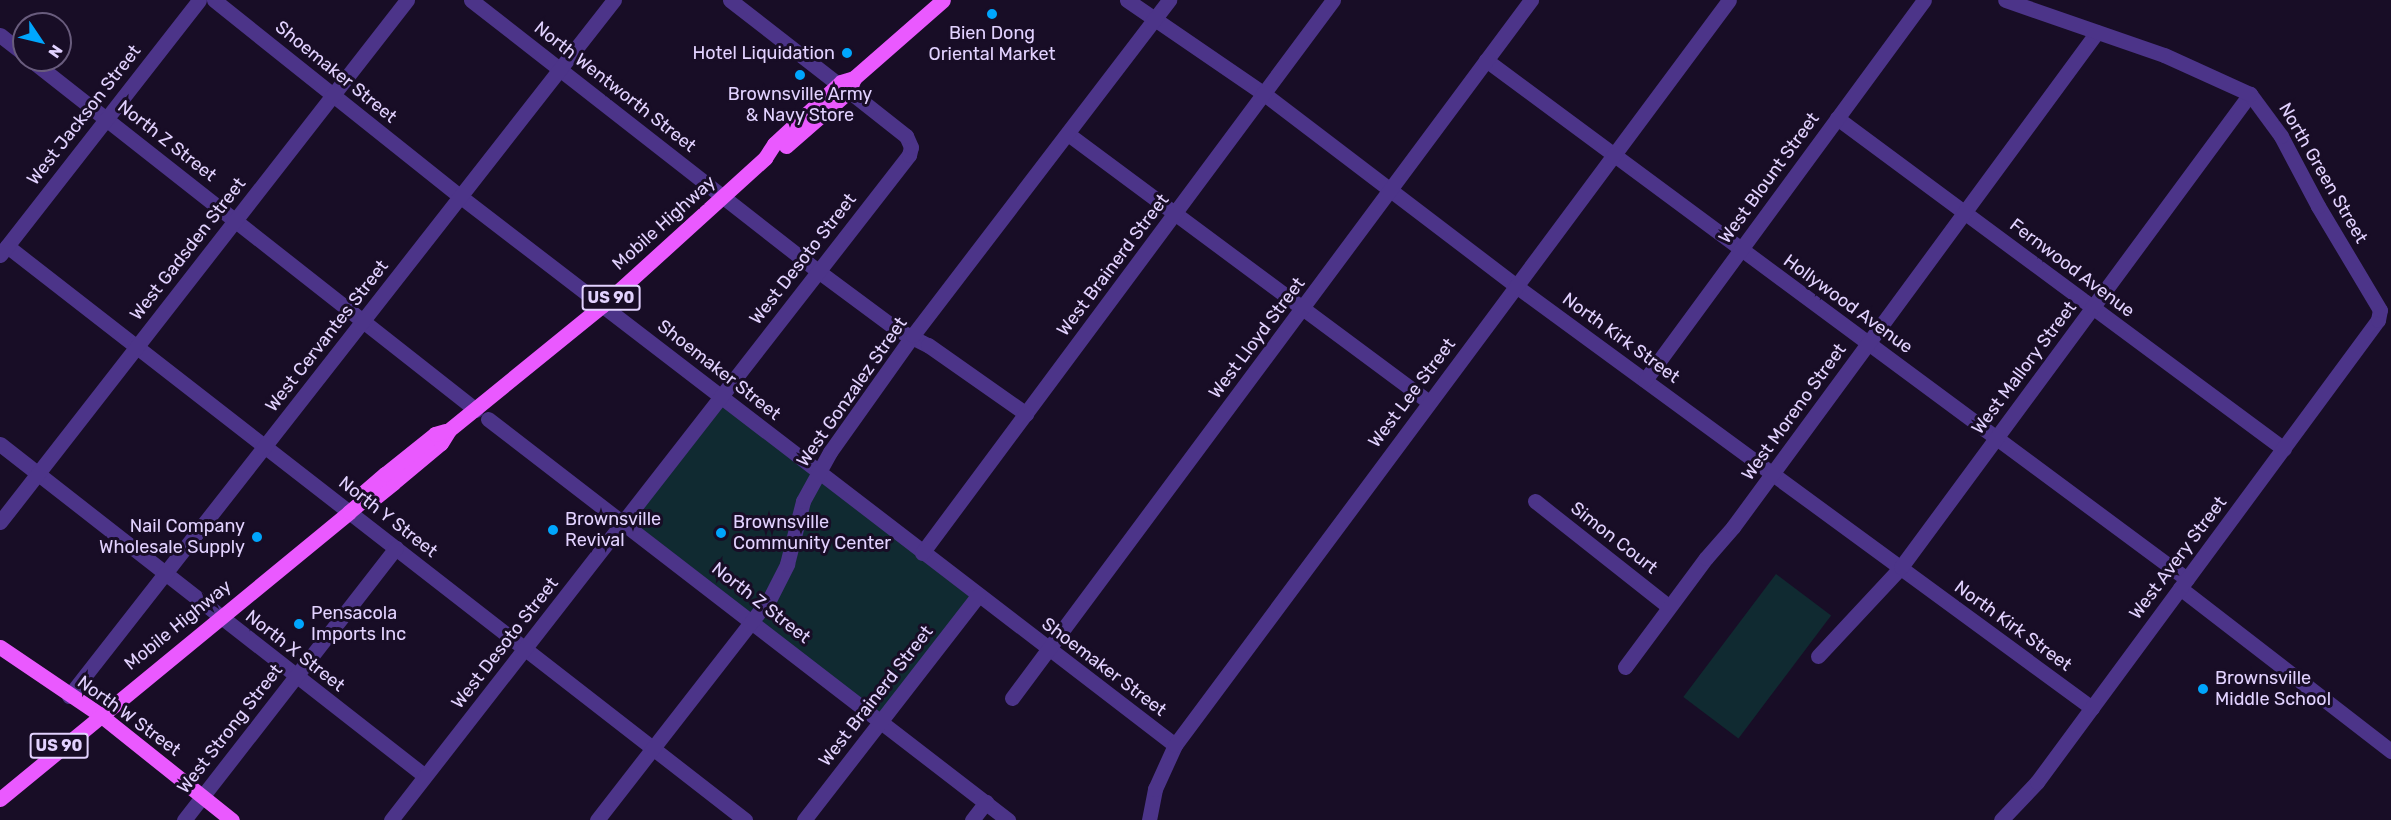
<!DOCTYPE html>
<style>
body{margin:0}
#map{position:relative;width:2391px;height:820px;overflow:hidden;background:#180d26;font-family:Rubik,sans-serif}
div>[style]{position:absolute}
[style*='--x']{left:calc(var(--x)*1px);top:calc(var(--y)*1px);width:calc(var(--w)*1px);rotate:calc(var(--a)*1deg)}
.green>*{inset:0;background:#102a31;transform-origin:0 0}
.minor>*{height:15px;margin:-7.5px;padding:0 7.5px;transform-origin:7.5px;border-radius:7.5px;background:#4c3489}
.major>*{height:15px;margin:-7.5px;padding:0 7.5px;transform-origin:7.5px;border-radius:7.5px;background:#ea59ff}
.dots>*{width:16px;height:16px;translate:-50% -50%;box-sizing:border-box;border:3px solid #180d26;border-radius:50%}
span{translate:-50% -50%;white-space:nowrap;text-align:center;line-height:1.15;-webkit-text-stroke:6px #180d26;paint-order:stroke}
.shield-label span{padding:2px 4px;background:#180d26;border:2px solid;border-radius:4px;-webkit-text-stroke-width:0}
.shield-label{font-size:16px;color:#e2d2ff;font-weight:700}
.poi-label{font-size:18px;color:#e2d2ff}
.right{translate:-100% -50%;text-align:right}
.left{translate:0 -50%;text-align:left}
.street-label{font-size:18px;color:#e2d2ff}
.north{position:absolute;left:12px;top:12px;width:60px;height:60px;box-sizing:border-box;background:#180d26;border:2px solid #695c7d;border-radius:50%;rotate:125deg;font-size:16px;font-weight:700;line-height:24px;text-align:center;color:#e2d2ff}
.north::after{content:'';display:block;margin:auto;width:21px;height:27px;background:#00a6fd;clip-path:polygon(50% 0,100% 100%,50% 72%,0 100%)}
</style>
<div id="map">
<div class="green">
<i style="clip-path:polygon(722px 404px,811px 473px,778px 574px,751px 613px,632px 521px)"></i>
<i style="clip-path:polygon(820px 480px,970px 597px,880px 714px,760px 620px,788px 579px,808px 503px)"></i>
<i style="left:1776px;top:574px;width:69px;height:154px;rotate:37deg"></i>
</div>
<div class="minor">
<i style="--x:214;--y:0;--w:316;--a:38.6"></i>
<i style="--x:461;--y:197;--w:900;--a:37.51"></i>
<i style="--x:471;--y:0;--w:440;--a:38"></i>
<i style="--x:818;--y:271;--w:97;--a:36.6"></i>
<i style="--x:896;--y:329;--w:36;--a:27"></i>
<i style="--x:928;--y:345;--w:120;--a:35.1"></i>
<i style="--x:730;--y:0;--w:137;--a:37.9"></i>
<i style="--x:1127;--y:0;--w:165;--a:34.4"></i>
<i style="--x:1263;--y:93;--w:318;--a:37.3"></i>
<i style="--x:1516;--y:286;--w:714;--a:36.23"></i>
<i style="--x:0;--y:35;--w:31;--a:38"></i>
<i style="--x:31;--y:60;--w:566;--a:38.19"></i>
<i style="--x:1486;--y:60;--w:872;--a:36.52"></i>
<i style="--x:1837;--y:118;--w:556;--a:36.52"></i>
<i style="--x:1068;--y:134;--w:450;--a:36.6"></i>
<i style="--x:7;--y:246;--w:935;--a:37.87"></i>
<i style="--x:0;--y:255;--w:323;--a:-52"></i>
<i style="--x:1645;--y:380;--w:471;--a:-53.7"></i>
<i style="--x:488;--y:419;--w:657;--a:37.64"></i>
<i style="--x:0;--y:444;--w:539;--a:38"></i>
<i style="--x:1535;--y:501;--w:169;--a:38.3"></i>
<i style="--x:0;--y:522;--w:662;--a:-52.06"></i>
<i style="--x:922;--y:553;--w:689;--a:-53.38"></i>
<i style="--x:2180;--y:588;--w:267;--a:37.7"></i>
<i style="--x:1818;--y:656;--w:122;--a:-47"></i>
<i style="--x:1901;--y:567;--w:588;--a:-53.58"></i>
<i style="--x:1625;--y:667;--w:136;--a:-53.4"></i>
<i style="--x:1706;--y:558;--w:41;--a:-48.9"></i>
<i style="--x:1733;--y:527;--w:614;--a:-53.67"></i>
<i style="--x:69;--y:696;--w:884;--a:-51.94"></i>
<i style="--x:1012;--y:698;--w:870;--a:-53.37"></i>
<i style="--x:184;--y:820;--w:345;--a:-52.1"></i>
<i style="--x:391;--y:820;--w:843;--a:-52.08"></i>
<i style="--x:909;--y:155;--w:8;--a:-76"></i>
<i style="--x:911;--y:147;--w:12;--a:-114"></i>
<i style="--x:906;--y:136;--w:73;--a:-141.7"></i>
<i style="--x:597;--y:820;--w:281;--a:-52.1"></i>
<i style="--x:770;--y:598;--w:38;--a:-63"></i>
<i style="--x:787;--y:564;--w:65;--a:-75.7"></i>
<i style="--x:803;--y:501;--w:56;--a:-61.1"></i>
<i style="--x:830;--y:452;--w:143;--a:-54.6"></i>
<i style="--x:913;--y:335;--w:422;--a:-52.6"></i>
<i style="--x:804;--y:820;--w:284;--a:-52.2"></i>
<i style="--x:972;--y:820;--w:23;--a:-52"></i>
<i style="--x:1149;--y:820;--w:32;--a:-79"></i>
<i style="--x:1155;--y:789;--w:48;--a:-65.6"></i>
<i style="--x:1175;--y:745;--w:928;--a:-53.36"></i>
<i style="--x:2001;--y:820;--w:52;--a:-46.5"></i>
<i style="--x:2037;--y:782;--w:574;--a:-53.57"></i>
<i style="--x:2378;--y:320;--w:10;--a:-79"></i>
<i style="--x:2380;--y:310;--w:121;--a:-120.8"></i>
<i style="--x:2318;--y:206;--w:79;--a:-117.9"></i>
<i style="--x:2281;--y:136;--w:52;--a:-126.4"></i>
<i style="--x:2250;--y:94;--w:94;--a:-155.6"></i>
<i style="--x:2164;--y:55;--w:168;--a:-160.9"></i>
</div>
<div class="major">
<i style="--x:786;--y:146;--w:84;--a:-41.1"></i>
<i style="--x:849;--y:91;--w:14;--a:-69"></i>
<i style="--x:361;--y:502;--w:10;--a:-6"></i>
<i style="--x:371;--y:501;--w:28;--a:-39"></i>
<i style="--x:393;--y:483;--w:62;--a:-39.8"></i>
<i style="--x:441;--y:443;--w:15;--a:-58"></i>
<i style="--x:449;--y:430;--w:198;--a:-39.1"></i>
<i style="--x:603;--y:305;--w:219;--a:-42.2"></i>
<i style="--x:765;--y:158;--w:17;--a:-57"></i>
<i style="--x:774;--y:144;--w:91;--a:-42.8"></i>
<i style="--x:841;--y:82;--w:14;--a:-17"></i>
<i style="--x:854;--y:78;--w:118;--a:-41.2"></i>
<i style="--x:0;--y:647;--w:120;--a:34.1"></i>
<i style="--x:99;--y:714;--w:170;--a:38.6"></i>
<i style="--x:0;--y:799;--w:452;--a:-39.4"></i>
<i style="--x:349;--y:512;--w:16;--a:-40"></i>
<i style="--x:361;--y:502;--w:10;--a:-73"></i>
<i style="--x:364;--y:492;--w:28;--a:-41"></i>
<i style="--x:385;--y:474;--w:64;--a:-38.7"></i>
<i style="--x:435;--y:434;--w:10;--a:-17"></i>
</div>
<div class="dots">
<i style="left:992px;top:14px;background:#00a6fd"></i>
<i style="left:847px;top:53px;background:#00a6fd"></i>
<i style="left:800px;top:75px;background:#00a6fd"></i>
<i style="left:553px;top:530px;background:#00a6fd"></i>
<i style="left:721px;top:533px;background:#00a6fd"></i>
<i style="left:257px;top:537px;background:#00a6fd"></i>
<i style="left:299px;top:624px;background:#00a6fd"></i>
<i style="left:2203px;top:689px;background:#00a6fd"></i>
</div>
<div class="shield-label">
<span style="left:611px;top:298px">US 90</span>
<span style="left:59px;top:746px">US 90</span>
</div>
<div class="poi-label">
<span style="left:992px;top:44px">Bien Dong<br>Oriental Market</span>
<span class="right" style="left:835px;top:53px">Hotel Liquidation</span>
<span style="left:800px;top:105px">Brownsville Army<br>&amp; Navy Store</span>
<span class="left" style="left:565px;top:530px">Brownsville<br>Revival</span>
<span class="left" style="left:733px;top:533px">Brownsville<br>Community Center</span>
<span class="right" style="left:245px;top:537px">Nail Company<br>Wholesale Supply</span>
<span class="left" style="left:311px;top:624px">Pensacola<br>Imports Inc</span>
<span class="left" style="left:2215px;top:689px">Brownsville<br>Middle School</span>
</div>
<div class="street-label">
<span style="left:336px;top:72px;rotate:39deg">Shoemaker Street</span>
<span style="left:615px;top:87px;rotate:38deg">North Wentworth Street</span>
<span style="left:84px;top:115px;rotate:-52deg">West Jackson Street</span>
<span style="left:167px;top:141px;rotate:38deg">North Z Street</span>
<span style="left:2323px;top:173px;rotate:60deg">North Green Street</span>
<span style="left:1769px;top:178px;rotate:-54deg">West Blount Street</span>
<span style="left:664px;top:223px;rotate:-42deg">Mobile Highway</span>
<span style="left:188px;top:249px;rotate:-52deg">West Gadsden Street</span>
<span style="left:803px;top:259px;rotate:-52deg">West Desoto Street</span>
<span style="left:1113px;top:265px;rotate:-53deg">West Brainerd Street</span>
<span style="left:2072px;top:268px;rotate:37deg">Fernwood Avenue</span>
<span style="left:1848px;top:304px;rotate:36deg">Hollywood Avenue</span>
<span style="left:327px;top:336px;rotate:-52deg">West Cervantes Street</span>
<span style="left:1257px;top:338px;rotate:-53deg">West Lloyd Street</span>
<span style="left:1621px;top:338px;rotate:36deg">North Kirk Street</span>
<span style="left:2024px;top:368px;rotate:-53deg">West Mallory Street</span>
<span style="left:719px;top:370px;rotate:38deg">Shoemaker Street</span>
<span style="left:852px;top:392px;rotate:-55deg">West Gonzalez Street</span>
<span style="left:1412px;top:393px;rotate:-53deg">West Lee Street</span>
<span style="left:1794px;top:412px;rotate:-54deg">West Moreno Street</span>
<span style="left:388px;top:517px;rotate:38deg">North Y Street</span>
<span style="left:1614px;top:538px;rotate:38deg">Simon Court</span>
<span style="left:2178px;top:558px;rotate:-53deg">West Avery Street</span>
<span style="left:761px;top:603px;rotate:38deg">North Z Street</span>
<span style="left:178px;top:625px;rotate:-39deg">Mobile Highway</span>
<span style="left:2013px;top:626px;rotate:36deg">North Kirk Street</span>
<span style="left:505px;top:643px;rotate:-52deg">West Desoto Street</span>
<span style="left:295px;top:651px;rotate:38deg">North X Street</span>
<span style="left:1104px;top:667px;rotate:37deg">Shoemaker Street</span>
<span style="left:876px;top:696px;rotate:-52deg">West Brainerd Street</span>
<span style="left:129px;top:716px;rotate:36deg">North W Street</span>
<span style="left:230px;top:729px;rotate:-52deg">West Strong Street</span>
</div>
<div class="north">N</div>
</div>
